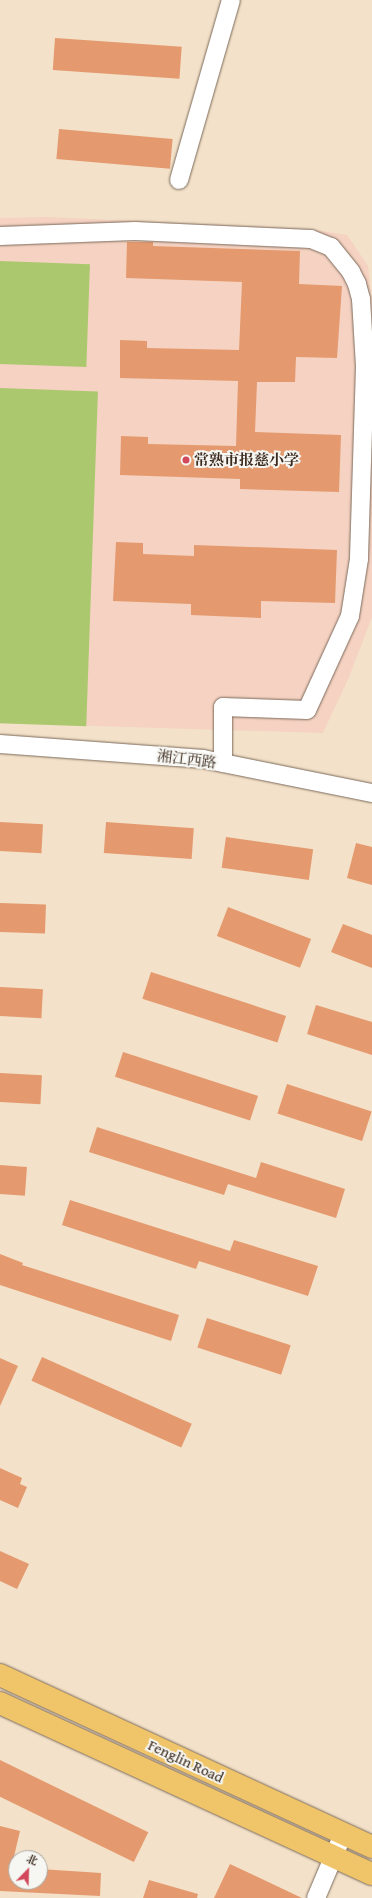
<!DOCTYPE html>
<meta charset="utf-8">
<style>
body{margin:0}
#map{position:relative;width:372px;height:1898px;overflow:hidden;background:#f3e1c9;font-family:"Gentium Book Plus","Noto Serif SC",serif}
div>[style]{position:absolute}
[style*='--x']{left:calc(var(--x)*1px);top:calc(var(--y)*1px);width:calc(var(--w)*1px);rotate:calc(var(--a)*1deg)}
.built>*{inset:0;background:#f5d2c2}
.green>*{inset:0;background:#acc86e;transform-origin:0 0}
.building>*{inset:0;background:#e49a6e;transform-origin:0 0}
.roads{filter:drop-shadow(0 0 1px #7b6a5a) drop-shadow(0 0 1px #7b6a5a)}
.minor>*{height:18px;margin:-9px;padding:0 9px;transform-origin:9px;border-radius:9px;background:#fff}
.major>*{height:22px;margin:-11px;padding:0 11px;transform-origin:11px;border-radius:11px;background:#f0c469}
.dots>*{width:11px;height:11px;translate:-50% -50%;box-sizing:border-box;border:2px solid #f6f6f2;border-radius:50%}
span{translate:-50% -50%;white-space:nowrap;text-align:center;line-height:1.15;-webkit-text-stroke:4px #f6f6f2;paint-order:stroke}
.poi-label{font-size:15px;color:#3b2a1e;font-weight:700}
.left{translate:0 -50%;text-align:left}
.street-label{font-size:15px;color:#3b2a1e}
.north{position:absolute;left:8px;top:1850px;width:40px;height:40px;box-sizing:border-box;background:#f6f6f2;border:1px solid #aba49d;border-radius:50%;rotate:23deg;font-size:11px;font-weight:700;line-height:16px;text-align:center;color:#3b2a1e}
.north::after{content:'';display:block;margin:auto;width:14px;height:18px;background:#d1495b;clip-path:polygon(50% 0,100% 100%,50% 72%,0 100%)}
</style>
<div id="map">
<div class="built">
<i style="clip-path:polygon(46px 217px,308px 229px,347px 235px,368px 266px,372px 303px,372px 617px,349px 677px,323px 733px,0 723px,0 218px)"></i>
</div>
<div class="green">
<i style="left:0;top:261px;width:90px;height:103px;rotate:2deg"></i>
<i style="left:0;top:388px;width:98px;height:335px;rotate:2deg"></i>
</div>
<div class="building">
<i style="left:55px;top:38px;width:127px;height:32px;rotate:4deg"></i>
<i style="left:59px;top:129px;width:114px;height:30px;rotate:5deg"></i>
<i style="clip-path:polygon(127px 242px,153px 242px,153px 246px,300px 251px,299px 284px,342px 286px,337px 358px,296px 357px,295px 382px,257px 382px,255px 432px,341px 435px,339px 492px,240px 489px,240px 479px,120px 475px,121px 436px,148px 437px,148px 444px,236px 446px,238px 381px,120px 378px,120px 340px,147px 341px,147px 348px,239px 350px,242px 282px,126px 278px)"></i>
<i style="clip-path:polygon(116px 542px,143px 543px,143px 554px,194px 556px,194px 545px,337px 550px,335px 603px,261px 601px,261px 618px,191px 615px,191px 604px,113px 601px)"></i>
<i style="left:0;top:822px;width:43px;height:29px;rotate:3deg"></i>
<i style="left:106px;top:822px;width:88px;height:31px;rotate:4deg"></i>
<i style="left:226px;top:837px;width:88px;height:31px;rotate:8deg"></i>
<i style="clip-path:polygon(356px 843px,372px 847px,372px 885px,347px 878px)"></i>
<i style="left:0;top:903px;width:46px;height:29px;rotate:2deg"></i>
<i style="left:228px;top:907px;width:89px;height:31px;rotate:21deg"></i>
<i style="clip-path:polygon(343px 924px,372px 935px,372px 968px,331px 952px)"></i>
<i style="left:151px;top:972px;width:142px;height:28px;rotate:18deg"></i>
<i style="left:0;top:987px;width:43px;height:29px;rotate:3deg"></i>
<i style="clip-path:polygon(316px 1005px,372px 1022px,372px 1055px,307px 1034px)"></i>
<i style="left:123px;top:1052px;width:142px;height:26px;rotate:18deg"></i>
<i style="left:0;top:1073px;width:42px;height:29px;rotate:3deg"></i>
<i style="left:287px;top:1084px;width:89px;height:31px;rotate:18deg"></i>
<i style="clip-path:polygon(97px 1127px,256px 1178px,261px 1162px,345px 1189px,336px 1218px,228px 1184px,224px 1195px,89px 1152px)"></i>
<i style="left:0;top:1165px;width:27px;height:29px;rotate:4deg"></i>
<i style="clip-path:polygon(70px 1200px,230px 1251px,234px 1240px,318px 1266px,308px 1296px,199px 1261px,196px 1269px,62px 1225px)"></i>
<i style="clip-path:polygon(0 1254px,23px 1263px,22px 1265px,179px 1315px,171px 1341px,0 1285px)"></i>
<i style="left:207px;top:1318px;width:88px;height:31px;rotate:18deg"></i>
<i style="left:42px;top:1357px;width:164px;height:26px;rotate:24deg"></i>
<i style="clip-path:polygon(0 1358px,18px 1366px,0 1406px)"></i>
<i style="clip-path:polygon(0 1468px,22px 1478px,20px 1484px,27px 1487px,18px 1508px,0 1500px)"></i>
<i style="clip-path:polygon(0 1551px,29px 1564px,17px 1589px,0 1581px)"></i>
<i style="left:0;top:1760px;width:165px;height:33px;rotate:26deg"></i>
<i style="clip-path:polygon(0 1826px,20px 1831px,12px 1865px,16px 1866px,16px 1882px,40px 1882px,40px 1869px,101px 1873px,100px 1896px,0 1891px)"></i>
<i style="clip-path:polygon(230px 1864px,302px 1898px,214px 1898px)"></i>
<i style="clip-path:polygon(149px 1880px,198px 1894px,197px 1898px,143px 1898px)"></i>
</div>
<div class="roads">
<div class="minor">
<i style="--x:179;--y:180;--w:187;--a:-73.9"></i>
<i style="--x:0;--y:236;--w:135;--a:-2.1"></i>
<i style="--x:135;--y:231;--w:176;--a:2.6"></i>
<i style="--x:311;--y:239;--w:22;--a:22"></i>
<i style="--x:331;--y:247;--w:32;--a:51"></i>
<i style="--x:351;--y:272;--w:13;--a:63"></i>
<i style="--x:357;--y:284;--w:16;--a:75"></i>
<i style="--x:361;--y:299;--w:67;--a:86.6"></i>
<i style="--x:365;--y:366;--w:193;--a:91.8"></i>
<i style="--x:359;--y:559;--w:58;--a:99"></i>
<i style="--x:350;--y:616;--w:103;--a:114.6"></i>
<i style="--x:307;--y:710;--w:84;--a:-178"></i>
<i style="--x:223;--y:707;--w:56;--a:90"></i>
<i style="--x:0;--y:744;--w:204;--a:4.2"></i>
<i style="--x:203;--y:759;--w:172;--a:11.4"></i>
<i style="--x:316;--y:1898;--w:69;--a:-67.1"></i>
</div>
<div class="major">
<i style="--x:0;--y:1675;--w:410;--a:24.8"></i>
<i style="--x:0;--y:1703;--w:409;--a:24.7"></i>
</div>
</div>
<div class="dots">
<i style="left:186px;top:460px;background:#d1495b"></i>
</div>
<div class="poi-label">
<span class="left" style="left:194px;top:460px">常熟市报慈小学</span>
</div>
<div class="street-label">
<span style="left:187px;top:759px;rotate:7deg">湘江西路</span>
<span style="left:186px;top:1761px;rotate:25deg">Fenglin Road</span>
</div>
<div class="north">北</div>
</div>
